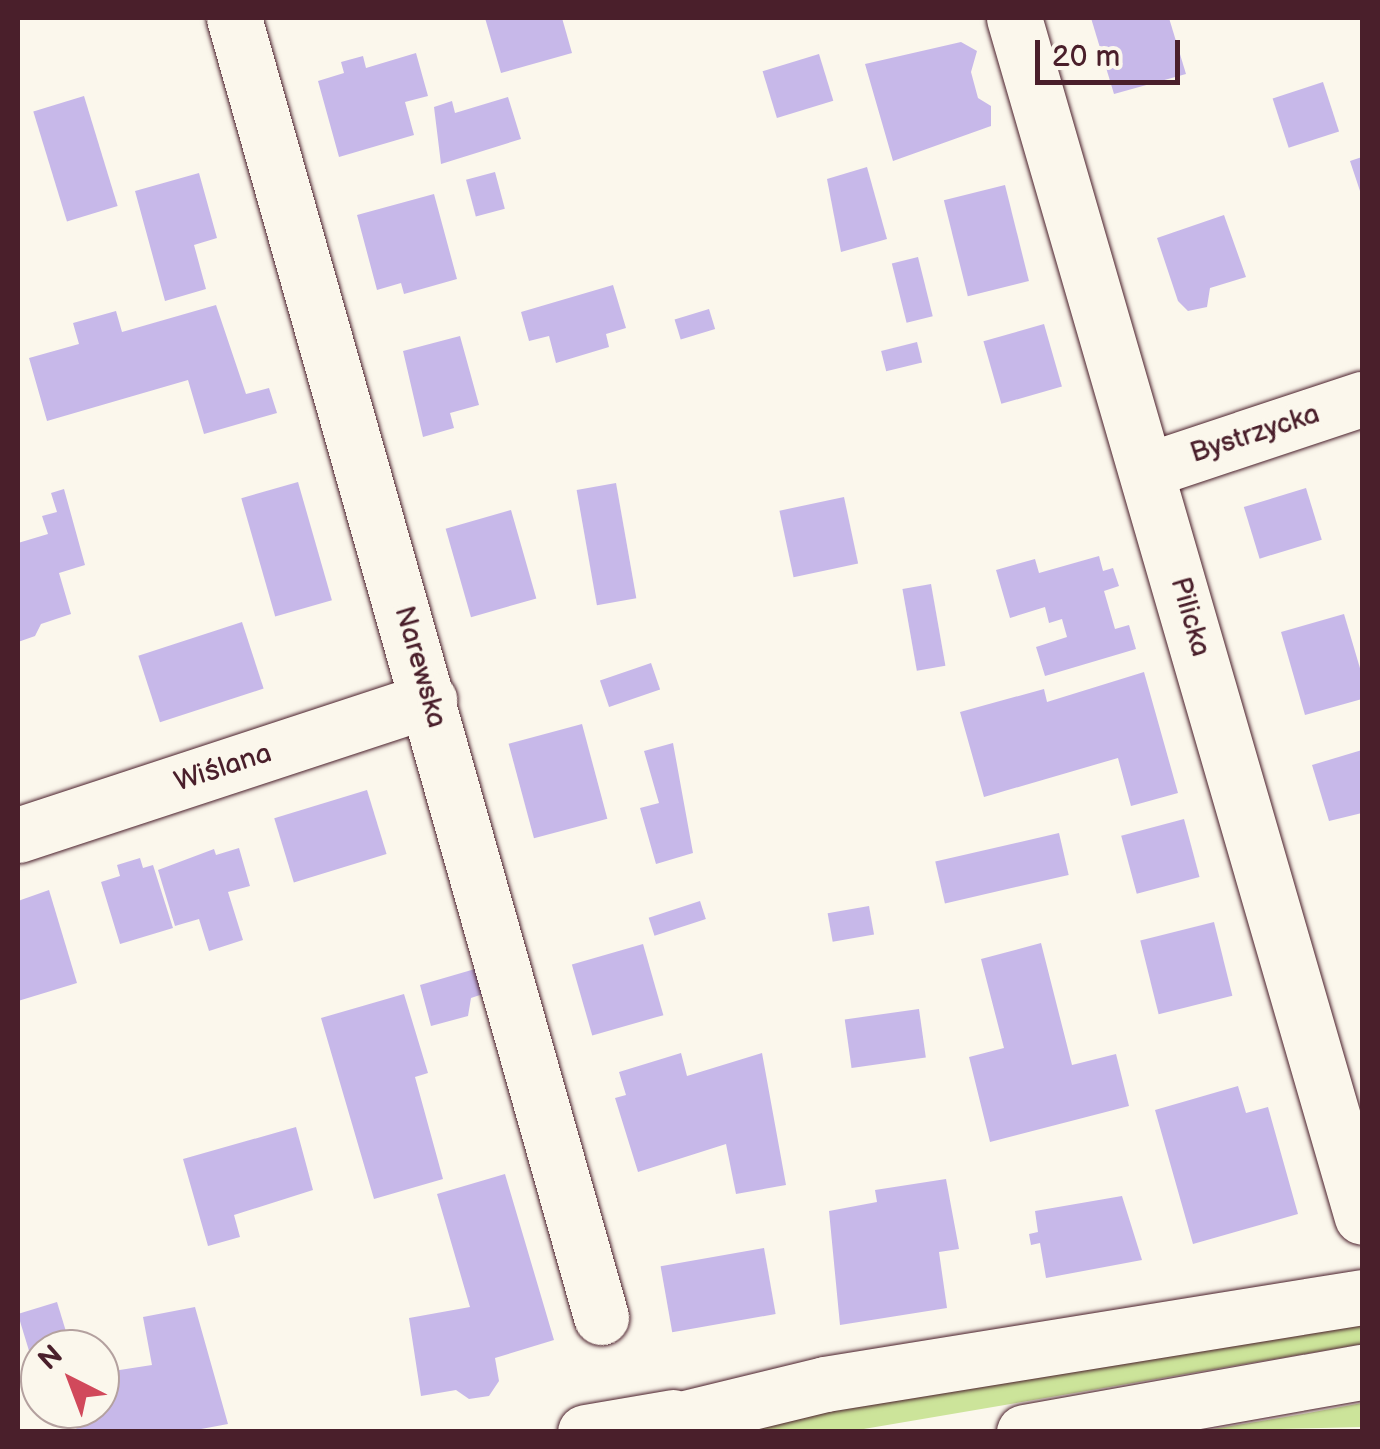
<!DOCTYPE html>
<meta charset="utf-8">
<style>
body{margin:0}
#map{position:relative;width:1380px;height:1449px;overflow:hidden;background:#fbf7ec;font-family:"Balsamiq Sans",sans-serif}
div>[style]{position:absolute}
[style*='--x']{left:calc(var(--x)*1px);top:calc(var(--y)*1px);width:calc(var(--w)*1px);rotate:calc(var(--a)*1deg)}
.green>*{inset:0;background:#cce49a}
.building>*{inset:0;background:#c7b8e9;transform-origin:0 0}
.roads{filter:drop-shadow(0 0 2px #4a1f2b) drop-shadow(0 0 2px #4a1f2b)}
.street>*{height:55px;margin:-27.5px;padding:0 27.5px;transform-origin:27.5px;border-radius:27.5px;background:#fbf7ec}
.secondary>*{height:55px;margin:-27.5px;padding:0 27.5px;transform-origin:27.5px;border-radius:27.5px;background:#fbf7ec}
span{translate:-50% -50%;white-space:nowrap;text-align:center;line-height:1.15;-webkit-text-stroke:9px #fbf7ec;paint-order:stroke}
.street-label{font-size:28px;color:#4a1f2b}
.frame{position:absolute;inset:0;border:20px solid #4a1f2b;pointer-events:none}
.north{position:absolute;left:20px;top:1329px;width:100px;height:100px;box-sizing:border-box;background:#fbf7ec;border:2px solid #b4a19f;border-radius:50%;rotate:318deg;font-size:28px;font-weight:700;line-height:40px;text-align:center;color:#4a1f2b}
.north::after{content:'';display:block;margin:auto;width:35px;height:45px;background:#d1495b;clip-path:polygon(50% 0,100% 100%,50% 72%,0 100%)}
.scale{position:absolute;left:1035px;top:40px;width:145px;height:45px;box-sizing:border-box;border:5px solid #4a1f2b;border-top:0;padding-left:12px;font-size:30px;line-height:35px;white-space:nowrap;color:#4a1f2b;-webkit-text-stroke:8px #fbf7ec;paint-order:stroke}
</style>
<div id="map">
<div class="green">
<i style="clip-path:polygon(1362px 1323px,1362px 1344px,852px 1431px,697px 1432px)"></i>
<i style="clip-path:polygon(1362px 1403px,1362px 1427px,1201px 1431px,1303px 1414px)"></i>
</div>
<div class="building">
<i style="clip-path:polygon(485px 18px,562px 18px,572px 53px,501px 73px)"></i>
<i style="clip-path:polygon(1091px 18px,1169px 18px,1186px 74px,1114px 94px)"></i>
<i style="clip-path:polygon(961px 42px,977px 51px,971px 72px,978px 98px,991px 106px,991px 126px,893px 161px,865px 64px)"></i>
<i style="clip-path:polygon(416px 53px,428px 96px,405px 102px,414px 135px,339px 157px,318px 81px,344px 73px,341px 62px,363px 56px,366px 68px)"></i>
<i style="left:819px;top:54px;width:49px;height:59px;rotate:73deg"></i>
<i style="left:1323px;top:82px;width:52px;height:53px;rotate:72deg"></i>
<i style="left:84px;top:96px;width:115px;height:53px;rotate:73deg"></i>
<i style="clip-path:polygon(508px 97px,521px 139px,441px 164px,434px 107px,452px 101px,455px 113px)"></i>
<i style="clip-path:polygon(1362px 157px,1362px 197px,1350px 161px)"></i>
<i style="clip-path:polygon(867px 167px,887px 239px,841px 252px,827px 179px)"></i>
<i style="left:495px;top:172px;width:38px;height:30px;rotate:75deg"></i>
<i style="clip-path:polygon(199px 173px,217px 238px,194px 245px,206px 289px,165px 301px,135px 191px)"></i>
<i style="left:1005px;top:185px;width:99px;height:63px;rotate:76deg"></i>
<i style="clip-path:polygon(434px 194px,457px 279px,404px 294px,401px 283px,377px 290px,357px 215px)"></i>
<i style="clip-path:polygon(1224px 215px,1246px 277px,1210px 288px,1207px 307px,1188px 311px,1178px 301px,1157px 238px)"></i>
<i style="left:918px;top:257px;width:61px;height:27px;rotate:76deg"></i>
<i style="clip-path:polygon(613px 285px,626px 328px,606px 334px,609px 347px,556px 363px,549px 336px,529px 341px,521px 312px)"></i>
<i style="clip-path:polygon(216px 305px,246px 394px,269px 388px,277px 413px,204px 434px,188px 380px,47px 421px,29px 358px,79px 344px,73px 323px,116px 311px,122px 332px)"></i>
<i style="left:709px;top:309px;width:21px;height:36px;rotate:73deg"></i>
<i style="left:1044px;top:324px;width:65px;height:63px;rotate:74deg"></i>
<i style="clip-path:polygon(460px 336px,479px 405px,450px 413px,454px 428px,423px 437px,403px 351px)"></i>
<i style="left:917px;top:342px;width:21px;height:37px;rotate:76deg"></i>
<i style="left:298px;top:482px;width:123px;height:59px;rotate:74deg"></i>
<i style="left:616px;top:483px;width:117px;height:40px;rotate:80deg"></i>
<i style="left:1306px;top:488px;width:54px;height:65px;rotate:73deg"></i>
<i style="clip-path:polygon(64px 489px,85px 565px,59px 573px,71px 614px,41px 624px,35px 636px,18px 642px,18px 543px,48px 534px,42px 516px,57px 512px,51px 493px)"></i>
<i style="left:844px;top:497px;width:68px;height:66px;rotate:78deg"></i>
<i style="left:511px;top:510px;width:92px;height:68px;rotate:74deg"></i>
<i style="clip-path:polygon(1099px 556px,1103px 571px,1113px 568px,1119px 586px,1104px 591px,1115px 629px,1129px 625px,1136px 649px,1045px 676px,1036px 647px,1067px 637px,1062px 619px,1049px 623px,1045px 607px,1010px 618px,996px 570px,1035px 559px,1039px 573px)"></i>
<i style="left:931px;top:584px;width:83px;height:29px;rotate:80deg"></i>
<i style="clip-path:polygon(1344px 614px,1362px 675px,1362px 699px,1305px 715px,1281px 632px)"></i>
<i style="left:242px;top:622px;width:70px;height:109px;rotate:72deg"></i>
<i style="left:651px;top:663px;width:28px;height:54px;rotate:71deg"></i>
<i style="clip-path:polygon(1144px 672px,1178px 793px,1131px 806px,1118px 758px,984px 797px,960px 712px,1044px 689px,1047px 702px)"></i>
<i style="left:582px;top:724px;width:98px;height:76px;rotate:75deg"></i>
<i style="clip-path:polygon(673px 743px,693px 853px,656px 864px,640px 808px,659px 803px,644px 751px)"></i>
<i style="clip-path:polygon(1362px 750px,1362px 813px,1329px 821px,1312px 765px)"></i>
<i style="left:367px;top:790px;width:67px;height:97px;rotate:73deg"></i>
<i style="left:1184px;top:819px;width:60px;height:65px;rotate:75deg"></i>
<i style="left:1059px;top:833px;width:43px;height:127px;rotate:77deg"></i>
<i style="clip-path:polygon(239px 848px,250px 886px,228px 892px,243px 940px,209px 951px,199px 919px,175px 926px,158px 870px,214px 849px,216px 855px)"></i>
<i style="clip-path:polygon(140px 858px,143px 868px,153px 865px,173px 928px,120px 944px,101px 882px,120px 876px,117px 865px)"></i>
<i style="clip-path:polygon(49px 890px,77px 983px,18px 1001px,18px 901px)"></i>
<i style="left:700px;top:901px;width:19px;height:54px;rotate:72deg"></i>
<i style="left:869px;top:906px;width:29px;height:42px;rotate:80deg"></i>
<i style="left:1214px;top:922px;width:76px;height:76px;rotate:76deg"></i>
<i style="clip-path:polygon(1041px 943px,1072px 1065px,1116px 1054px,1129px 1106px,990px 1142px,969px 1057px,1004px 1048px,981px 959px)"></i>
<i style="left:643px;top:944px;width:74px;height:74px;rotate:74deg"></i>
<i style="clip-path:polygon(475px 969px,483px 994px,471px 998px,468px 1016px,431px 1026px,420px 985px)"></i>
<i style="clip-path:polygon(404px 994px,428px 1073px,415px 1077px,443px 1179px,374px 1199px,321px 1018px)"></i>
<i style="left:919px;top:1009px;width:49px;height:75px;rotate:82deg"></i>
<i style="clip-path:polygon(681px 1053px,687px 1076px,762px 1053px,786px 1185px,736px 1194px,726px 1144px,638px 1172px,615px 1098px,626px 1095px,619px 1072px)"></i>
<i style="clip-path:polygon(1238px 1086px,1246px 1113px,1268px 1107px,1298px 1214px,1193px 1244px,1155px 1110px)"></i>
<i style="clip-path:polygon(296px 1127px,313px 1190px,234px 1215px,240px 1237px,208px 1246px,183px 1159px)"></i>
<i style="clip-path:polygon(505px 1174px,554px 1340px,495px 1358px,499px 1381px,489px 1396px,469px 1399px,456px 1390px,421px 1396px,409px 1318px,470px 1307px,437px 1194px)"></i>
<i style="clip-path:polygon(946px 1179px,959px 1249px,939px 1252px,947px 1308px,840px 1325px,829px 1211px,877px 1202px,875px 1190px)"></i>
<i style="clip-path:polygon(1122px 1196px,1142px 1260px,1046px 1278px,1040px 1243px,1031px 1245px,1029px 1234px,1038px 1232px,1035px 1211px)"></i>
<i style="left:764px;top:1248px;width:67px;height:105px;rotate:80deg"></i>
<i style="left:57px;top:1302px;width:42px;height:41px;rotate:73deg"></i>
<i style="clip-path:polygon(195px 1307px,228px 1424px,185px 1432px,77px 1432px,73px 1409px,100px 1409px,100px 1373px,152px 1365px,143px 1317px)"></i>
</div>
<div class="roads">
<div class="street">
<i style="--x:234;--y:18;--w:1350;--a:74.22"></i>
<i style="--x:1014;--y:18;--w:1248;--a:73.82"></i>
<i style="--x:1148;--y:470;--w:225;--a:-18.4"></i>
<i style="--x:18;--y:835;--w:433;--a:-18.2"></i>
<i style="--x:585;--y:1432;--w:89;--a:-9.7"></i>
</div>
<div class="secondary">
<i style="--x:628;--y:1432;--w:203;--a:-13.7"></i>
<i style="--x:825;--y:1384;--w:544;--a:-9.2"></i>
<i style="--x:1024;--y:1432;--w:343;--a:-10.1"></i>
</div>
</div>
<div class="street-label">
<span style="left:1255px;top:434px;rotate:-18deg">Bystrzycka</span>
<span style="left:1190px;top:617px;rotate:74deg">Pilicka</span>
<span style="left:420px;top:667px;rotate:74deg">Narewska</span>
<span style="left:223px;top:768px;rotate:-18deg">Wiślana</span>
</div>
<div class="frame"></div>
<div class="north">N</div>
<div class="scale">20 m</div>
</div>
